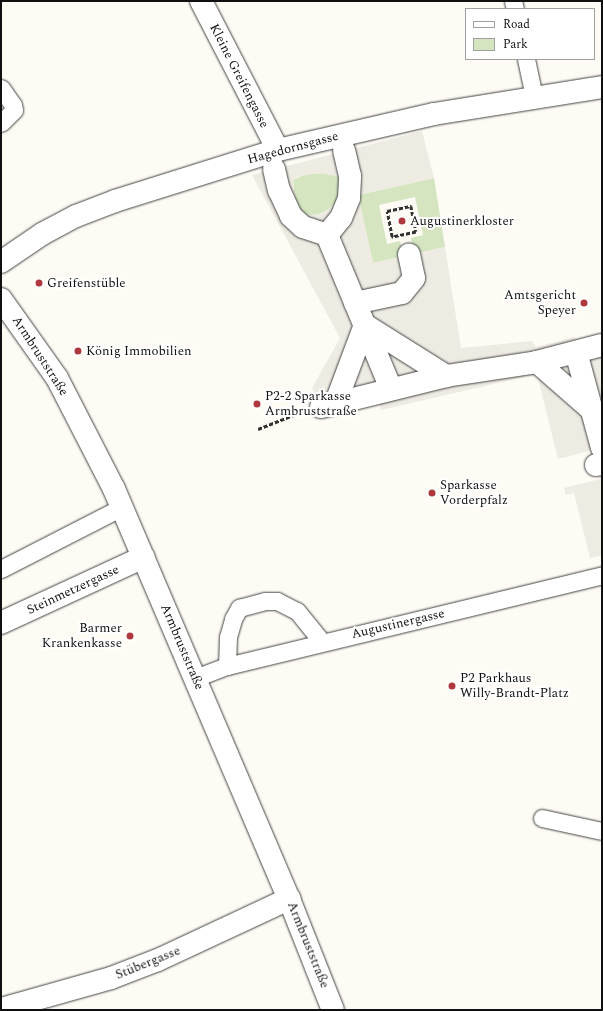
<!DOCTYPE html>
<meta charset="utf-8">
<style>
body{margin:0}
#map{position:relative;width:603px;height:1011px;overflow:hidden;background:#fdfbf4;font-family:Spectral,serif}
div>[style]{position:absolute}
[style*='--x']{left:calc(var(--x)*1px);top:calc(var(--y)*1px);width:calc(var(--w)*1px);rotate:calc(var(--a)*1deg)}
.green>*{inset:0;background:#d4e5c0}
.plaza>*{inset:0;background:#eeebe2}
.path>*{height:2.5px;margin-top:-1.25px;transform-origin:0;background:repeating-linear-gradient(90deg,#323232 0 4px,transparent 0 6px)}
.roads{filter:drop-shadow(0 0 1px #434343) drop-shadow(0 0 1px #434343)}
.lane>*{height:17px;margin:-8.5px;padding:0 8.5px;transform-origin:8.5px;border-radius:8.5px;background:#fff}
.street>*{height:22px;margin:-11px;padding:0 11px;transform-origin:11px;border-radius:11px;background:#fff}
.dots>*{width:11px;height:11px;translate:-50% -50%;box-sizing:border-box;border:2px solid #fff;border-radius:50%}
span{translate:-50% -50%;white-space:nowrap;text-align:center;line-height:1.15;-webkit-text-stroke:4px #fff;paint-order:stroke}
.street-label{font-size:13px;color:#101010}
.poi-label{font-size:13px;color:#101010}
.left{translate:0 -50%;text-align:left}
.right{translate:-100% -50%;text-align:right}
.frame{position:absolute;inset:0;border:2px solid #101010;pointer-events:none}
.legend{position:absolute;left:465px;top:8px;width:130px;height:52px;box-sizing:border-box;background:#fff;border:1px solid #9f9f9f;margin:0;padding:5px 7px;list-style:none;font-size:12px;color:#101010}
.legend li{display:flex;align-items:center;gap:8px;height:20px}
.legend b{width:20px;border:1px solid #9f9f9f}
</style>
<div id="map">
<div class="green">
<i style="clip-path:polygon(329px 173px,337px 176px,341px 182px,342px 188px,334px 207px,315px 216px,302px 215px,296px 208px,293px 180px,306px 174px)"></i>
<i style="clip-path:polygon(434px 178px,445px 247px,414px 254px,411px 238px,423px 235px,415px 197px,379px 205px,387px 244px,400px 241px,404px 256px,373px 263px,358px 195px)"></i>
</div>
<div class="plaza">
<i style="clip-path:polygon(evenodd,422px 131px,434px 178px,358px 195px,373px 263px,445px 247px,461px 348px,532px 341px,536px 347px,574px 337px,576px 340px,602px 333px,602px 555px,590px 558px,574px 493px,566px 495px,564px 488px,600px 479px,593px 450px,558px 459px,537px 374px,381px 410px,378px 396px,321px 407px,312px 388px,340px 338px,252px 175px,422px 131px,317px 173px,337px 176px,341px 182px,337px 202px,321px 214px,302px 215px,296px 208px,293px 180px,297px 177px,317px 173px)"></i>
</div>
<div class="path">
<i style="--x:411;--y:206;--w:26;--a:79"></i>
<i style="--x:416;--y:232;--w:25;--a:168"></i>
<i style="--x:392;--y:237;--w:26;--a:-101"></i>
<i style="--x:387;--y:211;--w:25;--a:-12"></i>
<i style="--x:258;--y:429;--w:41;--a:-21.5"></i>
</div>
<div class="roads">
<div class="lane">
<i style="--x:513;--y:1;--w:8;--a:76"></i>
<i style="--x:526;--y:59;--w:39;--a:78"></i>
<i style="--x:1;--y:88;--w:21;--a:55"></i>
<i style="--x:13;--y:105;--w:5;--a:79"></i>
<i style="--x:14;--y:110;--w:18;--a:135"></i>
<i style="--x:1;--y:569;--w:136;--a:-27.1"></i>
<i style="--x:227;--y:666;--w:29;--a:-88"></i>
<i style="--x:228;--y:637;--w:19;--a:-74"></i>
<i style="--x:233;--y:619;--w:13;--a:-61"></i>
<i style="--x:239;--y:608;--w:27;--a:-15"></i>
<i style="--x:265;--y:601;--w:12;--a:0"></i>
<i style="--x:277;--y:601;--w:22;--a:27"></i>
<i style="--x:297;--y:611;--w:40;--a:51"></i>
<i style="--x:195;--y:678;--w:34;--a:-21"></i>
<i style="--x:227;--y:666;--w:386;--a:-13.6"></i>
<i style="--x:542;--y:818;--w:61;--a:12.2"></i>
</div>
<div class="street">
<i style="--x:201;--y:1;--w:168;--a:62.7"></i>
<i style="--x:274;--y:169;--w:22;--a:77"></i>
<i style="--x:279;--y:190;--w:29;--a:65"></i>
<i style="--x:291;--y:216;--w:16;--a:43"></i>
<i style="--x:303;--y:227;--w:25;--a:18"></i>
<i style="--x:327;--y:235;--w:167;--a:67.4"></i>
<i style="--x:327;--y:235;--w:22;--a:-51"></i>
<i style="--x:341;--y:218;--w:22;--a:-68"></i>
<i style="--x:349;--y:198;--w:22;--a:-87"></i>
<i style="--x:350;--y:176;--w:26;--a:-103"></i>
<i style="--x:1;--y:262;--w:50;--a:-34.3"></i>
<i style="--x:42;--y:234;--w:38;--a:-28"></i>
<i style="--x:76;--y:216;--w:42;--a:-21"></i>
<i style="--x:115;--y:201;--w:171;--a:-17.4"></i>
<i style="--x:278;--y:150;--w:160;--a:-13"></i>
<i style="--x:434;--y:114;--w:170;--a:-9.1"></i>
<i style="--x:1;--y:299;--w:97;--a:54.7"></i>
<i style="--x:57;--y:378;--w:125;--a:62.8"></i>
<i style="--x:114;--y:489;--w:446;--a:66.9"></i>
<i style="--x:289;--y:899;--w:119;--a:68.4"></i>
<i style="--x:355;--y:303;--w:48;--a:-12"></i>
<i style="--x:402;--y:293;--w:19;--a:-51"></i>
<i style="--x:414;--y:278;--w:24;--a:-102"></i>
<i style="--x:576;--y:352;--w:99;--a:74.8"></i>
<i style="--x:537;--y:362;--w:74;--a:41.2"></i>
<i style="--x:336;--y:402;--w:82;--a:-69.4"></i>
<i style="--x:365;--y:325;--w:96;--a:32.2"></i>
<i style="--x:321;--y:407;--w:129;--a:-13.9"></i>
<i style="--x:446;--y:376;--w:92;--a:-8.7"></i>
<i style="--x:537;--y:362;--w:67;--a:-14.7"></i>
<i style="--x:596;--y:465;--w:6;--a:-9"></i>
<i style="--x:1;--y:623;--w:157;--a:-24.8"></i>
<i style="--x:1;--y:1009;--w:114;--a:-15.7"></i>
<i style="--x:111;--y:978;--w:50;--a:-21"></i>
<i style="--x:158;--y:960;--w:145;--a:-25"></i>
</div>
</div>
<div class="dots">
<i style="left:402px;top:221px;background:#af383f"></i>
<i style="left:39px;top:283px;background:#af383f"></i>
<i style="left:584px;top:303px;background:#af383f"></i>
<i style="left:78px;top:351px;background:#af383f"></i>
<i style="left:257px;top:404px;background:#af383f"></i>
<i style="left:432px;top:493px;background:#af383f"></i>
<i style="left:130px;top:636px;background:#af383f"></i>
<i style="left:452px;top:686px;background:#af383f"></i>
</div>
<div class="street-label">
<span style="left:239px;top:76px;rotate:63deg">Kleine Greifengasse</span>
<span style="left:293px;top:148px;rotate:-15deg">Hagedornsgasse</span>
<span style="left:40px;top:356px;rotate:57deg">Armbruststraße</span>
<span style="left:73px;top:590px;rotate:-25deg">Steinmetzergasse</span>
<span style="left:398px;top:624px;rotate:-13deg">Augustinergasse</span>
<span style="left:182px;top:647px;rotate:67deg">Armbruststraße</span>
<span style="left:308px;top:945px;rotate:68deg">Armbruststraße</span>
<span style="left:148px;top:963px;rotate:-22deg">Stübergasse</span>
</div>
<div class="poi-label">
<span class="left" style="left:410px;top:221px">Augustinerkloster</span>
<span class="left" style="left:47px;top:283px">Greifenstüble</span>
<span class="right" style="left:576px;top:303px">Amtsgericht<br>Speyer</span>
<span class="left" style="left:86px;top:351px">König Immobilien</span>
<span class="left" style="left:265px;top:404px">P2-2 Sparkasse<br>Armbruststraße</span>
<span class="left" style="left:440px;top:493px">Sparkasse<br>Vorderpfalz</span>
<span class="right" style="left:122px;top:636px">Barmer<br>Krankenkasse</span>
<span class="left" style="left:460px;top:686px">P2 Parkhaus<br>Willy-Brandt-Platz</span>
</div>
<div class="frame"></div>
<ul class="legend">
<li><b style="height:5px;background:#fff"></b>Road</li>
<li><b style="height:11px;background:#d4e5c0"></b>Park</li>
</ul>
</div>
